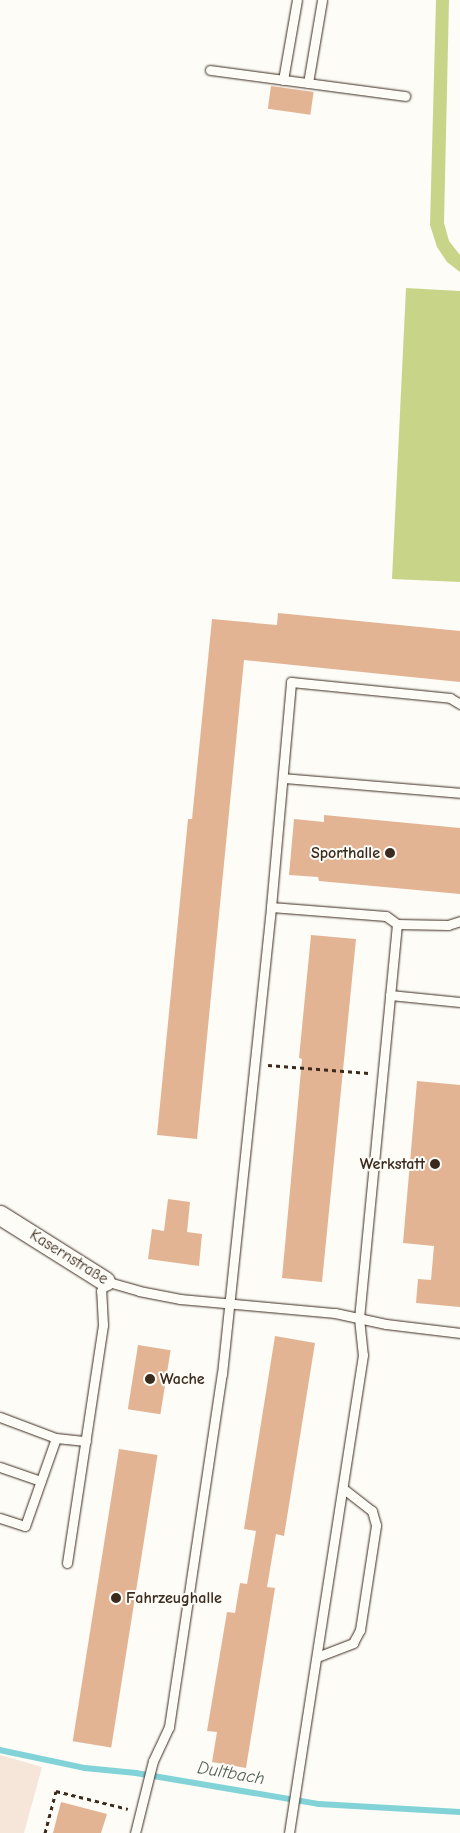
<!DOCTYPE html>
<meta charset="utf-8">
<style>
body{margin:0}
#map{position:relative;width:460px;height:1833px;overflow:hidden;background:#fdfcf7;font-family:"Comic Neue",sans-serif}
div>[style]{position:absolute}
[style*='--x']{left:calc(var(--x)*1px);top:calc(var(--y)*1px);width:calc(var(--w)*1px);rotate:calc(var(--a)*1deg)}
.built>*{inset:0;background:#f5e6d9}
.green>*{inset:0;background:#c8d589}
.stream>*{height:5.5px;margin:-2.75px;padding:0 2.75px;transform-origin:2.75px;border-radius:2.75px;background:#82d3d8}
.building>*{inset:0;background:#e3b493;transform-origin:0 0}
.path>*{height:3px;margin-top:-1.5px;transform-origin:0;background:repeating-linear-gradient(90deg,#3b2a1e 0 4px,transparent 0 8px)}
.roads{filter:drop-shadow(0 0 1px #3b2a1e) drop-shadow(0 0 1px #3b2a1e)}
.service>*{height:9px;margin:-4.5px;padding:0 4.5px;transform-origin:4.5px;border-radius:4.5px;background:#fdfcf7}
.minor>*{height:19px;margin:-9.5px;padding:0 9.5px;transform-origin:9.5px;border-radius:9.5px;background:#fdfcf7}
.dots>*{width:14px;height:14px;translate:-50% -50%;box-sizing:border-box;border:2px solid #fdfcf7;border-radius:50%}
span{translate:-50% -50%;white-space:nowrap;text-align:center;line-height:1.15;-webkit-text-stroke:4px #fdfcf7;paint-order:stroke}
.poi-label{font-size:16px;color:#3b2a1e;font-weight:700}
.right{translate:-100% -50%;text-align:right}
.left{translate:0 -50%;text-align:left}
.street-label{font-size:16px;color:#3b2a1e}
.water-label{font-size:18px;color:#505d56;font-style:italic}
</style>
<div id="map">
<div class="built">
<i style="clip-path:polygon(0 1755px,42px 1767px,24px 1833px,0 1833px)"></i>
</div>
<div class="green">
<i style="clip-path:polygon(436px 0,449px 0,444px 223px,449px 241px,460px 255px,460px 272px,447px 262px,437px 247px,430px 225px)"></i>
<i style="clip-path:polygon(406px 288px,460px 291px,460px 582px,392px 579px)"></i>
</div>
<div class="stream">
<i style="--x:0;--y:1750;--w:87;--a:12"></i>
<i style="--x:85;--y:1768;--w:51;--a:5.6"></i>
<i style="--x:136;--y:1773;--w:186;--a:9.6"></i>
<i style="--x:319;--y:1804;--w:141;--a:3.2"></i>
</div>
<div class="building">
<i style="left:271px;top:86px;width:43px;height:23px;rotate:8deg"></i>
<i style="clip-path:polygon(278px 613px,460px 631px,460px 682px,244px 660px,197px 1139px,157px 1135px,188px 819px,192px 819px,212px 619px,277px 625px)"></i>
<i style="clip-path:polygon(324px 815px,460px 828px,460px 894px,319px 881px,318px 877px,289px 875px,294px 819px,324px 822px)"></i>
<i style="clip-path:polygon(311px 935px,356px 939px,322px 1282px,282px 1278px,302px 1059px,299px 1058px)"></i>
<i style="clip-path:polygon(417px 1081px,460px 1085px,460px 1307px,416px 1303px,418px 1279px,431px 1280px,434px 1246px,403px 1243px)"></i>
<i style="clip-path:polygon(168px 1199px,190px 1202px,187px 1232px,202px 1234px,199px 1266px,148px 1259px,152px 1229px,164px 1231px)"></i>
<i style="clip-path:polygon(275px 1336px,315px 1343px,284px 1536px,276px 1534px,267px 1587px,275px 1588px,246px 1768px,212px 1762px,217px 1732px,207px 1731px,227px 1612px,235px 1613px,240px 1583px,247px 1584px,256px 1531px,244px 1529px)"></i>
<i style="left:138px;top:1345px;width:33px;height:65px;rotate:9deg"></i>
<i style="left:119px;top:1449px;width:39px;height:296px;rotate:9deg"></i>
<i style="clip-path:polygon(61px 1802px,107px 1814px,101px 1833px,53px 1833px)"></i>
</div>
<div class="path">
<i style="--x:268;--y:1065;--w:101;--a:4.5"></i>
<i style="--x:45;--y:1833;--w:43;--a:-75.3"></i>
<i style="--x:56;--y:1791;--w:74;--a:14"></i>
</div>
<div class="roads">
<div class="service">
<i style="--x:210;--y:70;--w:197;--a:7.6"></i>
<i style="--x:283;--y:80;--w:81;--a:-80.1"></i>
<i style="--x:308;--y:83;--w:84;--a:-80.4"></i>
<i style="--x:283;--y:778;--w:178;--a:4.8"></i>
<i style="--x:271;--y:907;--w:115;--a:4.5"></i>
<i style="--x:386;--y:916;--w:14;--a:36"></i>
<i style="--x:397;--y:924;--w:396;--a:95.5"></i>
<i style="--x:359;--y:1318;--w:37;--a:84"></i>
<i style="--x:363;--y:1355;--w:484;--a:98.8"></i>
<i style="--x:397;--y:924;--w:51;--a:1.1"></i>
<i style="--x:448;--y:925;--w:13;--a:-18"></i>
<i style="--x:390;--y:995;--w:70;--a:5.7"></i>
<i style="--x:0;--y:1417;--w:60;--a:20.6"></i>
<i style="--x:0;--y:1467;--w:43;--a:18.9"></i>
<i style="--x:0;--y:1518;--w:26;--a:18"></i>
<i style="--x:25;--y:1526;--w:93;--a:-70.6"></i>
<i style="--x:56;--y:1438;--w:30;--a:6"></i>
<i style="--x:67;--y:1563;--w:241;--a:-81.4"></i>
<i style="--x:103;--y:1325;--w:34;--a:-93"></i>
<i style="--x:101;--y:1291;--w:11;--a:-68"></i>
<i style="--x:105;--y:1281;--w:35;--a:16"></i>
<i style="--x:139;--y:1291;--w:42;--a:11"></i>
<i style="--x:180;--y:1299;--w:156;--a:5.2"></i>
<i style="--x:335;--y:1313;--w:52;--a:12.2"></i>
<i style="--x:386;--y:1324;--w:75;--a:6.9"></i>
<i style="--x:317;--y:1657;--w:39;--a:-21"></i>
<i style="--x:353;--y:1643;--w:15;--a:-62"></i>
<i style="--x:360;--y:1630;--w:106;--a:-81.3"></i>
<i style="--x:376;--y:1525;--w:15;--a:-106"></i>
<i style="--x:372;--y:1511;--w:37;--a:-142"></i>
<i style="--x:135;--y:1833;--w:74;--a:-76"></i>
<i style="--x:153;--y:1761;--w:38;--a:-65"></i>
<i style="--x:169;--y:1727;--w:357;--a:-81.5"></i>
<i style="--x:222;--y:1374;--w:470;--a:-84"></i>
<i style="--x:271;--y:907;--w:226;--a:-84.9"></i>
<i style="--x:291;--y:682;--w:160;--a:5.7"></i>
<i style="--x:450;--y:698;--w:12;--a:31"></i>
</div>
<div class="minor">
<i style="--x:0;--y:1215;--w:124;--a:32.2"></i>
</div>
</div>
<div class="dots">
<i style="left:390px;top:853px;background:#3b2a1e"></i>
<i style="left:435px;top:1164px;background:#3b2a1e"></i>
<i style="left:150px;top:1379px;background:#3b2a1e"></i>
<i style="left:116px;top:1598px;background:#3b2a1e"></i>
</div>
<div class="poi-label">
<span class="right" style="left:380px;top:853px">Sporthalle</span>
<span class="right" style="left:425px;top:1164px">Werkstatt</span>
<span class="left" style="left:160px;top:1379px">Wache</span>
<span class="left" style="left:126px;top:1598px">Fahrzeughalle</span>
</div>
<div class="street-label">
<span style="left:69px;top:1257px;rotate:32deg">Kasernstraße</span>
</div>
<div class="water-label">
<span style="left:231px;top:1774px;rotate:10deg">Dultbach</span>
</div>
</div>
